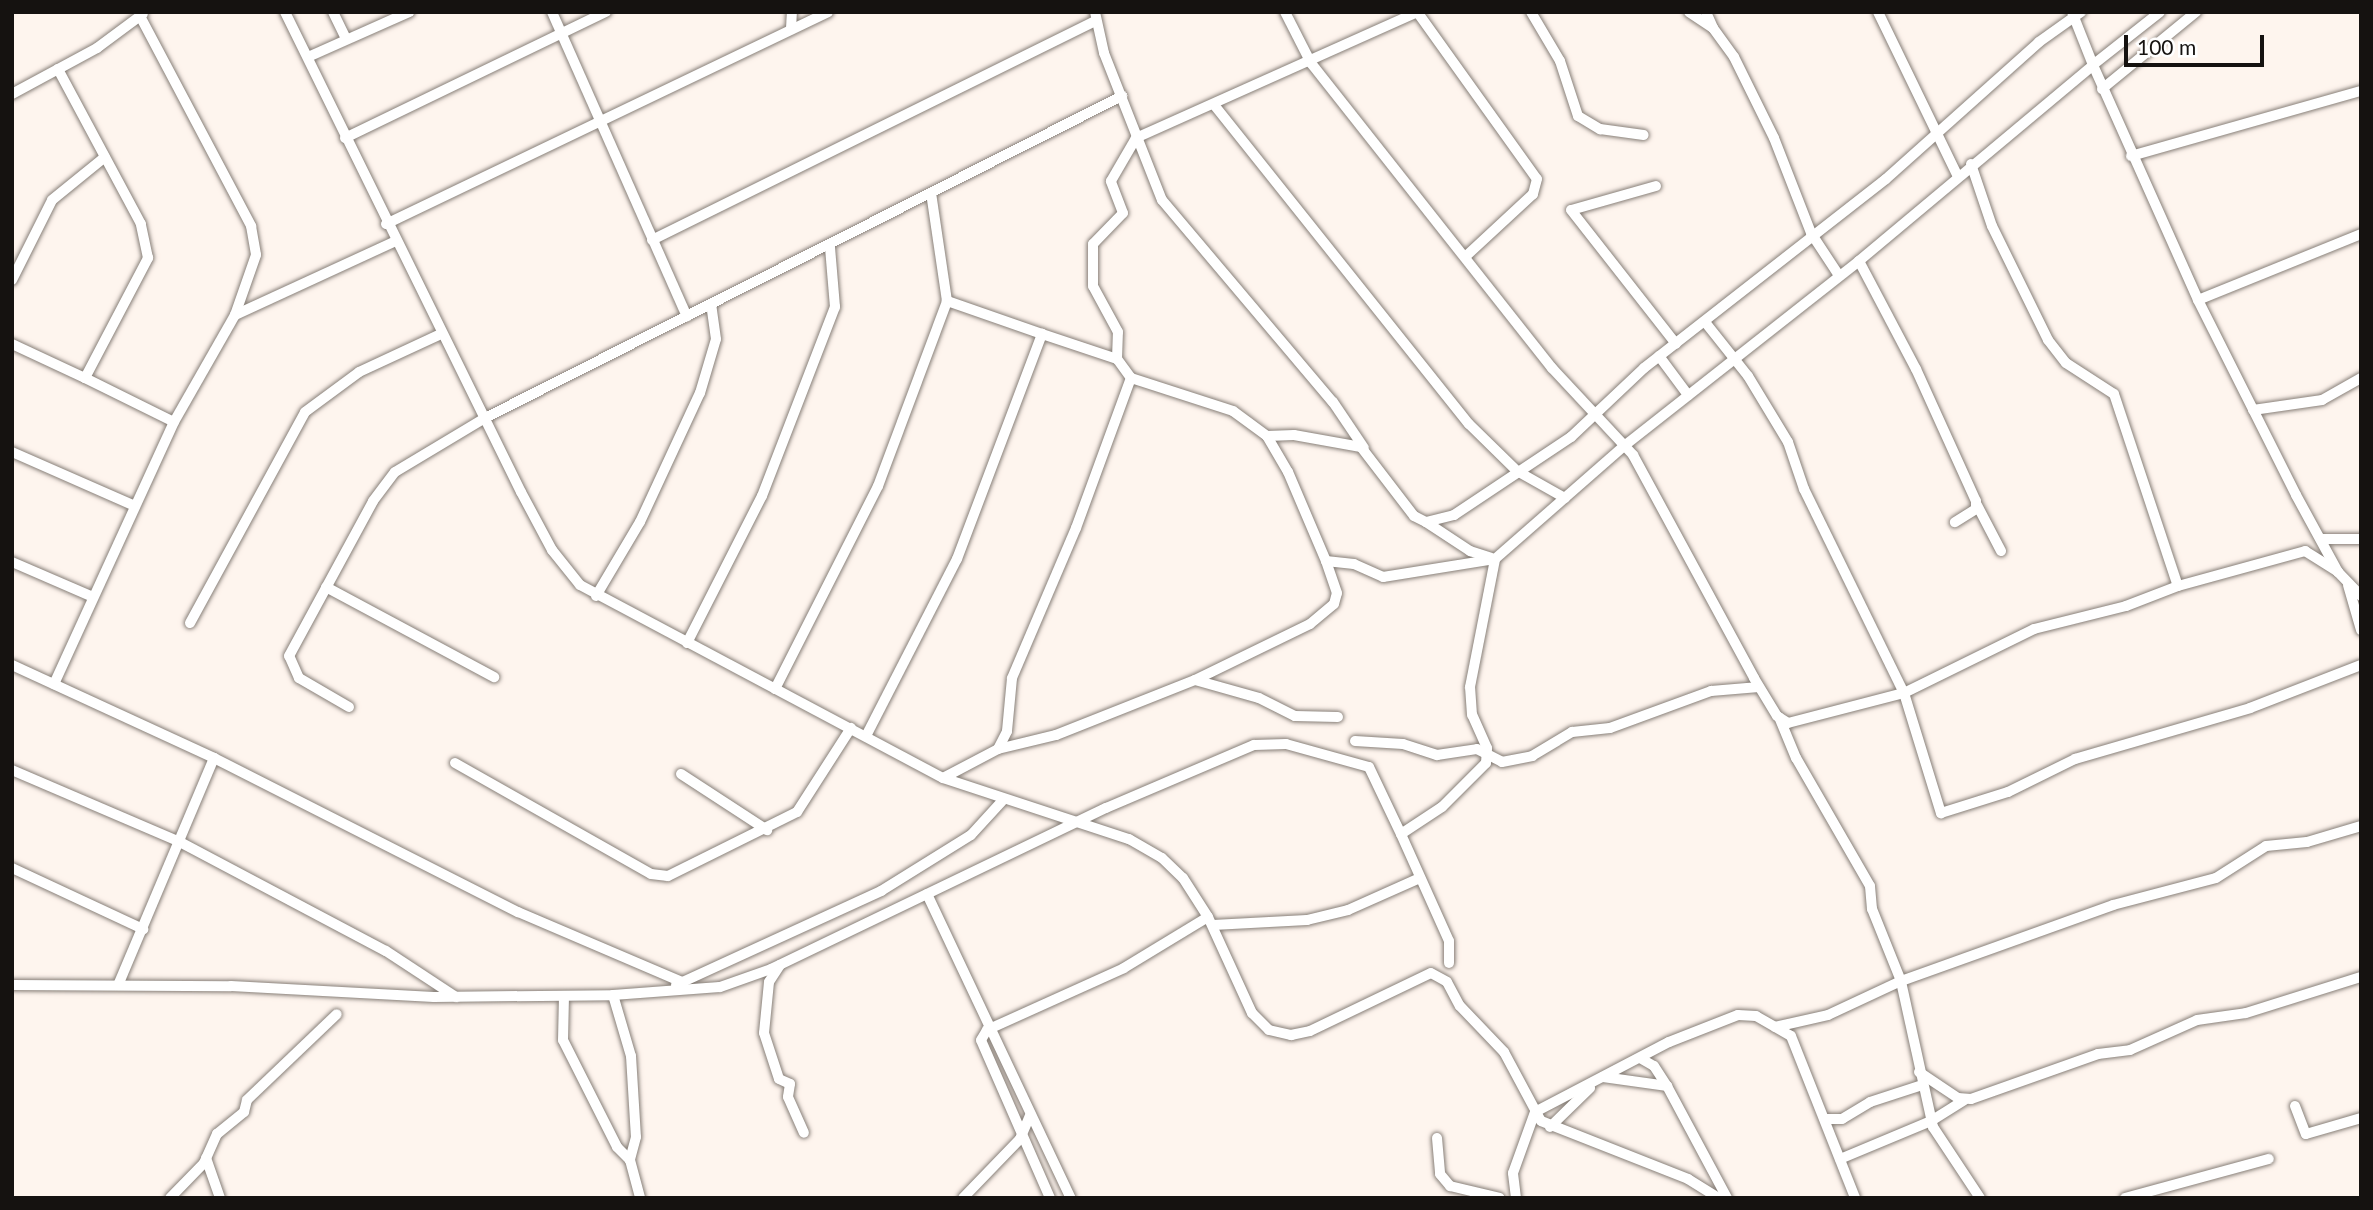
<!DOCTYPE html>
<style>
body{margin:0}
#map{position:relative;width:2373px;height:1210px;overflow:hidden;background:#fef5ee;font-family:Lato,sans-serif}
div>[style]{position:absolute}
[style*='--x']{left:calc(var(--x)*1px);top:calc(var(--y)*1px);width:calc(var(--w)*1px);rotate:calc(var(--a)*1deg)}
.roads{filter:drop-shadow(0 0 2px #877f78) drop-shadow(0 0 2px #877f78)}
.minor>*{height:10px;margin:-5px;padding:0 5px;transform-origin:5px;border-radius:5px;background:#fff}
span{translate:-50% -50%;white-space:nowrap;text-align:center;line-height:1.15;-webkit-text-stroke:7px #fff;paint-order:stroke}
.frame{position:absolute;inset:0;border:14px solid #151210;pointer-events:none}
.scale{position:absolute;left:2124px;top:35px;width:140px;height:32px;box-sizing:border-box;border:4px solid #151210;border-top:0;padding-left:9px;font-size:21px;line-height:24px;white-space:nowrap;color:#151210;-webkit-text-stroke:5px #fff;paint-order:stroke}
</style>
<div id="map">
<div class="roads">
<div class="minor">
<i style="--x:285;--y:12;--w:535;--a:63.82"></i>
<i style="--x:521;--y:492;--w:66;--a:61.9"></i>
<i style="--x:552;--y:550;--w:45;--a:51.3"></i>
<i style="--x:580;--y:585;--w:411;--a:28"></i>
<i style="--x:943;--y:778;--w:196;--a:18.2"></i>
<i style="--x:1129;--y:839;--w:38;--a:30"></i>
<i style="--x:1162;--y:858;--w:29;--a:44"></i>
<i style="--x:1183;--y:878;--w:46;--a:57.3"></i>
<i style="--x:1208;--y:917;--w:106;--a:65.4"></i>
<i style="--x:1252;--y:1013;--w:24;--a:45"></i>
<i style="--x:1269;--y:1030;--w:23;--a:13"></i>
<i style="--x:1291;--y:1035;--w:19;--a:-12"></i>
<i style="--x:1310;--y:1031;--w:134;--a:-25.6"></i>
<i style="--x:1431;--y:973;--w:18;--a:29"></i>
<i style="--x:1447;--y:982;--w:27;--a:62"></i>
<i style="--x:1460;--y:1006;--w:64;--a:46.3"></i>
<i style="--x:1504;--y:1052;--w:78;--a:61.8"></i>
<i style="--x:1541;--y:1121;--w:158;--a:21.5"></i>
<i style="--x:1688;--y:1179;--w:36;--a:32"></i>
<i style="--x:333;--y:12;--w:30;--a:64"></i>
<i style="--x:552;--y:12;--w:333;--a:66.1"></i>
<i style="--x:1095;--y:12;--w:42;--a:77.6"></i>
<i style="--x:1104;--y:53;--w:158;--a:68.5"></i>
<i style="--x:1162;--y:200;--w:265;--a:49.8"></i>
<i style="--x:1333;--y:402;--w:55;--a:56"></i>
<i style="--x:1285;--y:12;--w:57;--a:63"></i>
<i style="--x:1311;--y:63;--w:389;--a:51.7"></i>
<i style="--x:1552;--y:368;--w:119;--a:47"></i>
<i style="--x:1633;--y:455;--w:254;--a:61.5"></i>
<i style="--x:1754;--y:678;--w:44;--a:58.8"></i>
<i style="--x:1777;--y:716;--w:13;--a:32"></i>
<i style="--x:1788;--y:723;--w:120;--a:-14.5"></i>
<i style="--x:1904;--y:693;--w:145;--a:-26.2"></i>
<i style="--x:2034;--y:629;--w:95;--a:-14"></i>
<i style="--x:2126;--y:606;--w:56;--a:-21"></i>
<i style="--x:2178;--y:586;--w:132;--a:-15.4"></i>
<i style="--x:2305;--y:551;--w:39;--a:32"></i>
<i style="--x:1531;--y:12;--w:57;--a:59.4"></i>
<i style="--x:1560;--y:61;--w:58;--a:71.9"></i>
<i style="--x:1578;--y:116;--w:26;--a:31"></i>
<i style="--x:1600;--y:129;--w:44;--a:7.8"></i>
<i style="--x:1689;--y:12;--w:29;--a:34"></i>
<i style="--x:1713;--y:28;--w:36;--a:54"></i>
<i style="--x:1734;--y:57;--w:90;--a:63.7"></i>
<i style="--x:1774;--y:138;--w:102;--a:68.7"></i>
<i style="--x:1811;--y:233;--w:49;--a:56.6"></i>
<i style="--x:1706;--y:12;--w:17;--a:66"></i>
<i style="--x:1878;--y:12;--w:181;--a:64.1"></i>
<i style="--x:2160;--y:12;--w:85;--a:141.7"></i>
<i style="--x:2093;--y:65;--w:257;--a:65.9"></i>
<i style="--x:2198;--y:300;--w:218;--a:63.3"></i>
<i style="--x:2296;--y:495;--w:88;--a:61.4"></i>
<i style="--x:2338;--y:572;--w:33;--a:46"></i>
<i style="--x:1418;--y:13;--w:204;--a:54.4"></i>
<i style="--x:1537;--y:179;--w:16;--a:105"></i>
<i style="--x:1533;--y:194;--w:91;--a:137.2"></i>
<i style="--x:140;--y:16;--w:238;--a:62.1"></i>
<i style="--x:251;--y:226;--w:29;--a:80"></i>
<i style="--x:256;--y:255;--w:64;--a:109.3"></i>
<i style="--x:791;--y:29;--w:17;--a:-87"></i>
<i style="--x:308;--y:57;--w:111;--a:-24"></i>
<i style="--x:2102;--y:89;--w:122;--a:-39.3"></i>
<i style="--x:12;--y:94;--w:97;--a:-28.4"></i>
<i style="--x:97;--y:48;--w:57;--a:-36.5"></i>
<i style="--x:1215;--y:106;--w:407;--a:51.4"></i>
<i style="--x:1469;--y:424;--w:67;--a:44.4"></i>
<i style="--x:1517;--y:471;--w:55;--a:29.4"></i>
<i style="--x:345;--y:138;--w:290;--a:-25.8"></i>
<i style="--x:2131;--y:156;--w:239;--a:-15.8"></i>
<i style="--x:1971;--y:164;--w:65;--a:71.3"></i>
<i style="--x:1992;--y:226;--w:127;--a:63.8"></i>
<i style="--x:2048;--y:340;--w:29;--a:52"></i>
<i style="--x:2066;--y:363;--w:57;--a:32.9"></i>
<i style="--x:2114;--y:394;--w:202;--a:71.6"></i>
<i style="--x:1656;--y:186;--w:88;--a:164.2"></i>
<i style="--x:1571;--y:210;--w:170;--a:51.9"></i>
<i style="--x:386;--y:224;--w:490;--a:-25.6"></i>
<i style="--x:652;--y:240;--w:495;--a:-26.3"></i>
<i style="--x:1859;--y:261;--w:122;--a:62.2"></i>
<i style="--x:1916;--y:369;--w:145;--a:65.6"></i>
<i style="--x:1976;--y:501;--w:8;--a:90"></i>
<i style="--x:1976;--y:509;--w:25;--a:148"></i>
<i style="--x:12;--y:280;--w:89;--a:-63.4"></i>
<i style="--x:52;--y:200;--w:68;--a:-39.1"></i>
<i style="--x:2198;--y:300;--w:176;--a:-22"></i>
<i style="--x:1705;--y:322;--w:69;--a:51.5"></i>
<i style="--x:1748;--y:376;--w:77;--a:58.8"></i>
<i style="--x:1788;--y:442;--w:50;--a:71.2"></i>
<i style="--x:1804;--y:489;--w:227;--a:63.9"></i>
<i style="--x:1904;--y:693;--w:126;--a:72.9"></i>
<i style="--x:1941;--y:813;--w:70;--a:-17.4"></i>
<i style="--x:2008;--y:792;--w:75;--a:-26.2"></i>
<i style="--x:2075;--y:759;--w:182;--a:-16.2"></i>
<i style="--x:2250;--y:708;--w:119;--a:-21.2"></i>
<i style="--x:12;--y:344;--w:81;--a:25"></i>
<i style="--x:85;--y:378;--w:136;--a:-62.3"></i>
<i style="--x:148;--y:258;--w:35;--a:-102"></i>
<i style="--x:141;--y:224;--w:176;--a:-118.2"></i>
<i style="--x:1659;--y:356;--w:49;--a:53.4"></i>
<i style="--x:1117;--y:359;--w:27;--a:-88"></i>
<i style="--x:1118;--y:332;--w:52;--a:-118.5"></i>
<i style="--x:1093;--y:286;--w:42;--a:-90"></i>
<i style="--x:1093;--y:244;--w:43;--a:-45.9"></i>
<i style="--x:1123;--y:213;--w:34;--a:-111"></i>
<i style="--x:1111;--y:181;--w:50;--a:-59.8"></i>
<i style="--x:1136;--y:138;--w:309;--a:-24.1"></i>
<i style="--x:85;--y:378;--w:99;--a:26.3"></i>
<i style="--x:2253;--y:410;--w:70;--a:-8.2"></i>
<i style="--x:2322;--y:400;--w:45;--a:-29.4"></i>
<i style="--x:1267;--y:436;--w:27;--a:-2"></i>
<i style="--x:1294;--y:435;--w:68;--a:10.2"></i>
<i style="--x:1361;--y:447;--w:87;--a:52.5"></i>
<i style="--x:1414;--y:516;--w:13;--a:27"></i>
<i style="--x:1426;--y:522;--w:29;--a:-14"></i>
<i style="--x:1454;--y:515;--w:141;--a:-33.7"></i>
<i style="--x:1571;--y:437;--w:100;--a:-43.4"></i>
<i style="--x:1644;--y:368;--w:307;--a:-38"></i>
<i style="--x:1886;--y:179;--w:205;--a:-41.8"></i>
<i style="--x:2039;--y:42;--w:52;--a:-35.5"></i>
<i style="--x:12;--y:452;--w:134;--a:23.7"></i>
<i style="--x:1977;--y:505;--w:52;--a:62.4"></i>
<i style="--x:1426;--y:522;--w:53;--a:33.4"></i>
<i style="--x:1470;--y:551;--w:22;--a:18"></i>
<i style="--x:2321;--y:539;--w:40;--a:0"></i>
<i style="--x:1326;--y:561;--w:28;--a:6"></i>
<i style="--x:1354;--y:564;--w:32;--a:24"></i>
<i style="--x:1383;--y:577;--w:113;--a:-9.1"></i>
<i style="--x:12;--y:562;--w:88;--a:23.4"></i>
<i style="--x:2348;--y:585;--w:47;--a:73.9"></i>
<i style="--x:326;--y:587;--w:191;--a:28.2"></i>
<i style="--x:596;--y:596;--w:86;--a:-59.3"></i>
<i style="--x:640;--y:522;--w:142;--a:-65.1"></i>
<i style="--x:700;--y:393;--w:56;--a:-73.5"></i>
<i style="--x:716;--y:339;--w:34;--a:-98"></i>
<i style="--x:190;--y:623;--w:240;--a:-61.4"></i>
<i style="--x:305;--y:412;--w:67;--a:-36.5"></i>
<i style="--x:359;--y:372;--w:90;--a:-24.9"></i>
<i style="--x:687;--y:643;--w:165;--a:-63"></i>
<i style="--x:762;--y:496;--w:203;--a:-68.9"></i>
<i style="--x:835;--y:307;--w:60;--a:-94.8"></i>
<i style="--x:12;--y:665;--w:222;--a:24.7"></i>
<i style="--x:214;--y:758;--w:246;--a:112.9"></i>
<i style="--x:1195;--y:680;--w:66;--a:15.7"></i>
<i style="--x:1259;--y:698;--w:40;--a:26.6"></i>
<i style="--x:1295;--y:716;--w:43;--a:1.3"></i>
<i style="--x:54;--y:684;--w:288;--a:-65.4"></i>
<i style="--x:174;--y:422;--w:123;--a:-60.3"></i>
<i style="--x:235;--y:315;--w:175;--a:-24.7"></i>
<i style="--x:775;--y:689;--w:228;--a:-63.1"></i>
<i style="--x:878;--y:486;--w:197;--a:-69.5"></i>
<i style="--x:349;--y:707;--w:58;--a:-149.9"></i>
<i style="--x:299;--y:678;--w:24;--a:-114"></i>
<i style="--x:289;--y:656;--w:176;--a:-61.5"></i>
<i style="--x:373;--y:501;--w:36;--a:-53"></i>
<i style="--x:395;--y:472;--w:105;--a:-31"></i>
<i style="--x:485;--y:418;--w:714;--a:-26.82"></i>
<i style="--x:866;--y:736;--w:199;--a:-62.8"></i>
<i style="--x:957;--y:559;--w:241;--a:-69.3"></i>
<i style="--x:1042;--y:334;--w:101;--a:-160.8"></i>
<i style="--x:947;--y:301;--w:109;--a:-98.4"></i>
<i style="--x:1355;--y:741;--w:48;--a:3.6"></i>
<i style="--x:1403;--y:744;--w:36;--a:18"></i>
<i style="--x:1437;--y:755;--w:40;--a:-8.5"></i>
<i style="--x:1477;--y:749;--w:28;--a:27"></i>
<i style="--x:1502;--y:762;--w:31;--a:-11"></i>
<i style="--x:1532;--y:756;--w:47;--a:-31"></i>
<i style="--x:1572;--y:732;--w:38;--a:-6"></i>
<i style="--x:1610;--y:728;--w:108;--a:-20.1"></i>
<i style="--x:1711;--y:691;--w:48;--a:-4.8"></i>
<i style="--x:998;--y:749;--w:60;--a:-13.6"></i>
<i style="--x:1056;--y:735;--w:149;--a:-21.6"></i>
<i style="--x:1195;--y:680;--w:128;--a:-26"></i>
<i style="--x:1310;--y:624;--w:31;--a:-40"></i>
<i style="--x:1334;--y:604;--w:11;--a:-75"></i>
<i style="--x:1337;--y:593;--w:34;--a:-109"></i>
<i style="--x:1326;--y:561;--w:97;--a:-113.1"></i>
<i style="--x:1288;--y:472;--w:42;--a:-120.3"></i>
<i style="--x:1267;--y:436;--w:42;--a:-143.7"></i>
<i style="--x:1233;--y:411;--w:107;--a:-162.1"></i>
<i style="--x:214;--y:758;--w:341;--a:26.9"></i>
<i style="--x:518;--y:912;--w:178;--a:23.1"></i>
<i style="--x:455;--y:763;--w:225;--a:29.5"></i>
<i style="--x:651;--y:874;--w:17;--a:7"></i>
<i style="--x:668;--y:876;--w:144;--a:-26.4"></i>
<i style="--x:797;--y:812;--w:100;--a:-57.3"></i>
<i style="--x:12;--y:770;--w:181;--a:23.2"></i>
<i style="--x:178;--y:841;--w:235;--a:27.9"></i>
<i style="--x:386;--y:951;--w:84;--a:33.3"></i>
<i style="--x:681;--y:774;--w:103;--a:33.1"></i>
<i style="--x:943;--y:778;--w:62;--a:-27.8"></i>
<i style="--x:998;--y:749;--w:20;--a:-63"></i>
<i style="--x:1007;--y:731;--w:53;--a:-84.6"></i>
<i style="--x:1012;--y:678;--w:163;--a:-66.9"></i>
<i style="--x:1076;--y:528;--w:160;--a:-69.9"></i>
<i style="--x:1131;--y:378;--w:24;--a:-126"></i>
<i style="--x:1117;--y:359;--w:79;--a:-161.6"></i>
<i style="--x:12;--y:868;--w:145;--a:25"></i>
<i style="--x:927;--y:894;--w:336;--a:64.7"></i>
<i style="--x:1213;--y:925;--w:94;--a:-3"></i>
<i style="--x:1307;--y:920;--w:42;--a:-13.7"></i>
<i style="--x:1348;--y:910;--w:79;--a:-24"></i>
<i style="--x:1449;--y:963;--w:22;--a:-90"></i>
<i style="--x:1449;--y:941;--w:117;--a:-114.2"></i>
<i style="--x:1401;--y:834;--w:49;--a:-33.4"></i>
<i style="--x:1442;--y:807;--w:62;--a:-45"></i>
<i style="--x:1486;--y:763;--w:15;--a:-86"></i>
<i style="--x:1487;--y:748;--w:36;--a:-114"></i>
<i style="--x:1472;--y:715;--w:28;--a:-94"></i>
<i style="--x:1470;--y:687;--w:130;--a:-78.9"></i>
<i style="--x:1495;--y:559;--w:171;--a:-41.2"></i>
<i style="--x:1624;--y:446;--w:299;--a:-38.2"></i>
<i style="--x:1859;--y:261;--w:305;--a:-39.9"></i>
<i style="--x:2093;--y:65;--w:57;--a:-111.6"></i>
<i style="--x:780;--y:965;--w:20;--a:123"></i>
<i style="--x:769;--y:982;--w:51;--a:95.6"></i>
<i style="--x:764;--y:1033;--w:48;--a:71.9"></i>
<i style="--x:779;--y:1079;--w:12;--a:24"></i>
<i style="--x:790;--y:1084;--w:13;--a:99"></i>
<i style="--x:788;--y:1097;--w:39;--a:66"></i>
<i style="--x:12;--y:985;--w:219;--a:0.3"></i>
<i style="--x:231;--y:986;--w:203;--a:3.1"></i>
<i style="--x:434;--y:997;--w:179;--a:-0.6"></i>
<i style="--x:613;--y:995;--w:107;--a:-4.3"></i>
<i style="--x:720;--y:987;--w:54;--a:-19.4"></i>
<i style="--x:771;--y:969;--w:372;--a:-25.7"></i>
<i style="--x:1106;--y:808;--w:161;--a:-23.1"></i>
<i style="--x:1254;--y:745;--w:32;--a:-2"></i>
<i style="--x:1286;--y:744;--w:86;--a:15.5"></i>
<i style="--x:1369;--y:767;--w:74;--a:64.5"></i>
<i style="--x:676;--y:985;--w:226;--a:-24.6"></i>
<i style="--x:881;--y:891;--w:106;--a:-31.9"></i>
<i style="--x:971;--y:835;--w:46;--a:-47.6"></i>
<i style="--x:613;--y:995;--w:64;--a:73.6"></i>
<i style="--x:631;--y:1056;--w:81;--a:86.5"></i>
<i style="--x:636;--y:1137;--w:24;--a:105"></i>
<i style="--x:630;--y:1160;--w:39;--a:75"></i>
<i style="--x:564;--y:996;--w:44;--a:91.3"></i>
<i style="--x:563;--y:1040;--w:120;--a:63.2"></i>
<i style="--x:617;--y:1147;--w:18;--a:45"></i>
<i style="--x:1775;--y:1027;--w:54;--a:-12.8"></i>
<i style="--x:1828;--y:1015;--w:81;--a:-25"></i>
<i style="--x:1901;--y:981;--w:78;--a:-111.9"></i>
<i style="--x:1872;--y:909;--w:23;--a:-95"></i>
<i style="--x:1870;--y:886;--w:148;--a:-120"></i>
<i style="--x:1796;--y:758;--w:44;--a:-112.5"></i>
<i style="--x:1640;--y:1058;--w:16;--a:30"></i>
<i style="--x:1654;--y:1066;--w:24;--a:57"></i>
<i style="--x:1667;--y:1086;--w:127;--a:61.8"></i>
<i style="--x:1919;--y:1072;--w:47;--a:33.7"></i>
<i style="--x:1958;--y:1098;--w:13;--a:4"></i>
<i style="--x:1971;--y:1099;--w:135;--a:-19.5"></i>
<i style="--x:2098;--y:1054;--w:32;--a:-7"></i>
<i style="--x:2130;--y:1050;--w:73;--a:-24.1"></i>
<i style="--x:2197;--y:1020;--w:49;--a:-8.1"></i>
<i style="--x:2246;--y:1013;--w:121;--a:-17.4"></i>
<i style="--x:1603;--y:1077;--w:65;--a:8"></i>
<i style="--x:2295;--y:1106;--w:30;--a:69"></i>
<i style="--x:2306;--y:1134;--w:57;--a:-16.2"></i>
<i style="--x:1825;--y:1119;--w:17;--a:0"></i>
<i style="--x:1842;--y:1119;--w:33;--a:-31"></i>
<i style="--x:1870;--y:1102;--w:55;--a:-18.1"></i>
<i style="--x:1550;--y:1127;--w:56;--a:-44.3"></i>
<i style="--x:1437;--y:1138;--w:36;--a:85"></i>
<i style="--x:1440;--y:1174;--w:16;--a:50"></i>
<i style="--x:1450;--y:1186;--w:51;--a:13.5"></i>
<i style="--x:206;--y:1158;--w:42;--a:70.7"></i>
<i style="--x:1840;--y:1159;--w:99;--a:-22.7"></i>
<i style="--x:1931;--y:1121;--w:39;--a:-32"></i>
<i style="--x:170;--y:1198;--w:49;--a:-45.8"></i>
<i style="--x:204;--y:1163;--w:32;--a:-66"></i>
<i style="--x:217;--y:1134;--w:35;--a:-39"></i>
<i style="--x:244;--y:1112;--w:12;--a:-76"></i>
<i style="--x:247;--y:1100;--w:124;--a:-43.7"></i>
<i style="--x:963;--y:1198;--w:82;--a:-46"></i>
<i style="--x:1020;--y:1139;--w:25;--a:-67"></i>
<i style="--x:1050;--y:1198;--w:172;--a:-113.6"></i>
<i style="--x:981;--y:1040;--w:12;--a:-59"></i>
<i style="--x:987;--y:1030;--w:150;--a:-24.3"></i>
<i style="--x:1124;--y:968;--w:98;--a:-31.3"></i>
<i style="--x:1516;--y:1198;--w:25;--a:-97"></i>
<i style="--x:1513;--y:1173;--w:65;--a:-70.2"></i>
<i style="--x:1535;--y:1112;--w:151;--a:-27.6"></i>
<i style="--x:1669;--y:1042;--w:74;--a:-21.4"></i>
<i style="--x:1738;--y:1015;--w:18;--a:3"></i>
<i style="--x:1756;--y:1016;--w:40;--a:29.7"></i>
<i style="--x:1791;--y:1036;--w:174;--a:68.4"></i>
<i style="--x:1980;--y:1198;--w:85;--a:-123.5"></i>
<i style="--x:1933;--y:1127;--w:149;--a:-102.4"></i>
<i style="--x:1901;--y:981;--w:225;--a:-19.7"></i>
<i style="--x:2113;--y:905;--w:106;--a:-14.7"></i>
<i style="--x:2216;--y:878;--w:59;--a:-32.6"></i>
<i style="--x:2266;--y:846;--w:41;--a:-5.6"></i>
<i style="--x:2307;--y:842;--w:56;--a:-16.5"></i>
<i style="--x:2125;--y:1198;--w:149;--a:-15.2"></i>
</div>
</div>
<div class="frame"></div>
<div class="scale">100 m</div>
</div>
